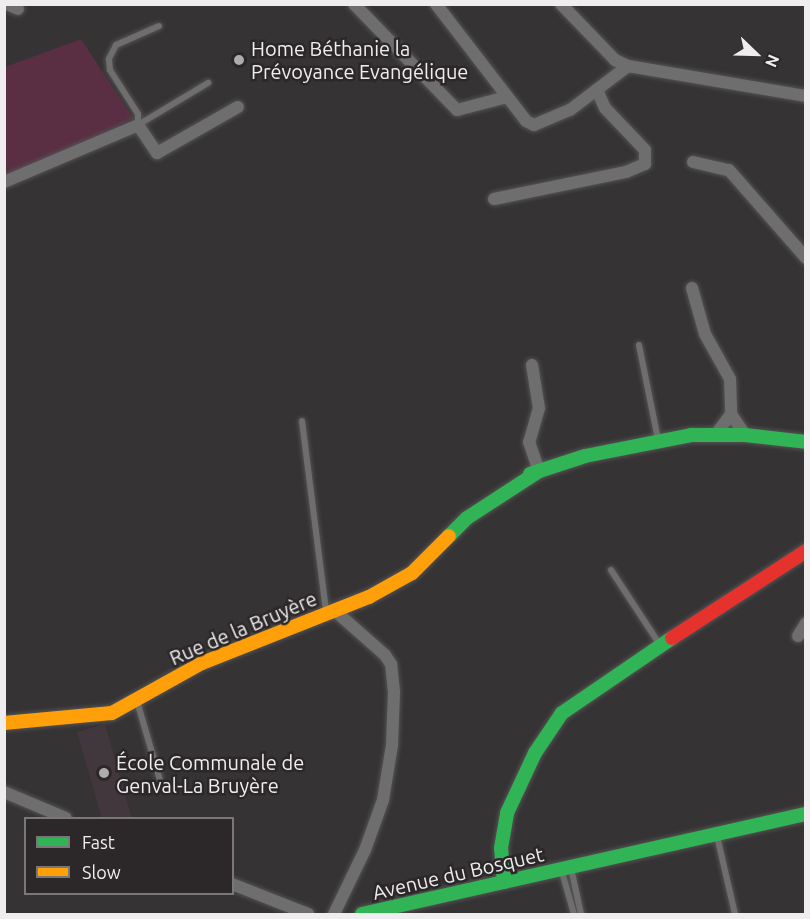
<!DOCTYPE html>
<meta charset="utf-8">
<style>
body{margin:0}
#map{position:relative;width:810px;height:919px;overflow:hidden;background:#353334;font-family:Ubuntu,sans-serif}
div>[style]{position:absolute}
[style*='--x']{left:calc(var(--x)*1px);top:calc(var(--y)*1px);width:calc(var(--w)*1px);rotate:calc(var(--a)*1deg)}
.built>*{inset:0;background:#41373c;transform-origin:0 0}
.green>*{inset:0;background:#5a2f44}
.roads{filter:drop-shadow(0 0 2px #545253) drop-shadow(0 0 2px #545253)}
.lane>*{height:6px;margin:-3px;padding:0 3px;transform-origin:3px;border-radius:3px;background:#6f6e6e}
.street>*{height:12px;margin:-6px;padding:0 6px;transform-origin:6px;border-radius:6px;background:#6f6e6e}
.fast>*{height:14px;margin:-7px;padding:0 7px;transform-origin:7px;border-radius:7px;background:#30b455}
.slow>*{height:14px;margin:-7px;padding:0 7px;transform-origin:7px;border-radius:7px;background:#ff9f0a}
.jam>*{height:14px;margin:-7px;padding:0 7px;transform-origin:7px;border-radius:7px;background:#e5322d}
.dots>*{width:16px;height:16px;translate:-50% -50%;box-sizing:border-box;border:3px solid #2c282a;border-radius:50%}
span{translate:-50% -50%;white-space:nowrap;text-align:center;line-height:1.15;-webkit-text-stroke:5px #2c282a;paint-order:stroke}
.poi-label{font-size:20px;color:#efedee}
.left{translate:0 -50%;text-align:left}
.street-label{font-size:20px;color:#efedee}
.frame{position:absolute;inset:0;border:6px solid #efedee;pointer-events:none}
.legend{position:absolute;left:24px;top:817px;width:210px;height:78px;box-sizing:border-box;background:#2c282a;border:2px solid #7a7778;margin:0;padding:8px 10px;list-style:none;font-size:18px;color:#efedee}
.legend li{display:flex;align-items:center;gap:12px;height:30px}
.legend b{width:30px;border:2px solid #7a7778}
.north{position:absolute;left:726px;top:24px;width:60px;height:60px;-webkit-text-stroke:4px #2c282a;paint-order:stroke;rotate:113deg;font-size:16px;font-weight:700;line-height:24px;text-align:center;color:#efedee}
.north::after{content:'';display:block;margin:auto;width:21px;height:27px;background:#efedee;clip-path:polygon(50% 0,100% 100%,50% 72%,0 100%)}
</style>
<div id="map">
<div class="built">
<i style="left:105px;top:724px;width:98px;height:29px;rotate:74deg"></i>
</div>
<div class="green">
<i style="clip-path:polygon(81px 39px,133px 118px,77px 147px,5px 175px,5px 67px)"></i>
</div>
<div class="roads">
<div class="lane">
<i style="--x:159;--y:26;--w:47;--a:156.2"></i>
<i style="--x:116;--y:45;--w:16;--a:117"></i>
<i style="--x:109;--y:59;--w:11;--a:85"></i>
<i style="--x:110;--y:70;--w:52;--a:57.5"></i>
<i style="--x:138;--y:114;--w:11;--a:90"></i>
<i style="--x:138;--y:125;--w:82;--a:-31"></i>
<i style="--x:639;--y:345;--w:96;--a:78.6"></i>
<i style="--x:302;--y:421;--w:192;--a:82.8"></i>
<i style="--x:611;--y:570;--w:90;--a:56.8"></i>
<i style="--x:137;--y:701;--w:82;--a:73.8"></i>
<i style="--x:717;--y:836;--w:80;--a:77"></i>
<i style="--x:571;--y:868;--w:47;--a:77.7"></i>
<i style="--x:562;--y:872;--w:44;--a:74.1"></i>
</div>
<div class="street">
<i style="--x:7;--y:4;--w:12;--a:24"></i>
<i style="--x:354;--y:4;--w:148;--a:45.8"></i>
<i style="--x:457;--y:110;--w:52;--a:-14.6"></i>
<i style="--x:436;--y:4;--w:148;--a:52.4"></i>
<i style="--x:526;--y:121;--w:9;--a:27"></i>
<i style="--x:534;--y:125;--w:39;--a:-23"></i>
<i style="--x:570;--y:110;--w:73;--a:-37.2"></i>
<i style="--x:561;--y:4;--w:78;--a:46"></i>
<i style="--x:615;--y:60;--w:14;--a:25"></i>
<i style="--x:628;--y:66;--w:181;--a:9.6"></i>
<i style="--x:693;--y:162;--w:37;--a:13"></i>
<i style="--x:729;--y:170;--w:117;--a:48.8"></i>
<i style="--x:4;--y:182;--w:146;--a:-23"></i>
<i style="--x:138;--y:125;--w:34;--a:56"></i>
<i style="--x:157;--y:153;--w:93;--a:-29.6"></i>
<i style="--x:494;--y:199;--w:135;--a:-11.6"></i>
<i style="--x:626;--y:172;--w:21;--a:-23"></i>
<i style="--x:645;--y:164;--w:14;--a:-90"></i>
<i style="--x:645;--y:150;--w:58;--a:-133.6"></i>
<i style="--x:605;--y:108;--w:17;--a:-114"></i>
<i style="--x:692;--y:288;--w:48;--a:74.2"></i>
<i style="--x:705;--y:334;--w:51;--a:60.9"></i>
<i style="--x:730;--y:379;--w:35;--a:88"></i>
<i style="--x:731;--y:414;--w:25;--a:56"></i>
<i style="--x:532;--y:365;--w:44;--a:80.8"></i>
<i style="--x:539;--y:408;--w:35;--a:106"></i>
<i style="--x:529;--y:442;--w:31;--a:71"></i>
<i style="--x:716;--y:434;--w:25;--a:-53"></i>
<i style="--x:798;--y:636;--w:15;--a:-58"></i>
<i style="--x:4;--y:792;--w:67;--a:22.8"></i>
<i style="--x:232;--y:884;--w:82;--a:21.5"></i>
<i style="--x:334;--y:914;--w:71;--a:-64.2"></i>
<i style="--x:365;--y:850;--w:53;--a:-70.2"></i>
<i style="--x:383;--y:800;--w:56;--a:-80.7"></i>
<i style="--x:392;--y:745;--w:53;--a:-87.8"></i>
<i style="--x:394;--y:692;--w:28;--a:-96"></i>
<i style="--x:391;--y:664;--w:11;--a:-124"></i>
<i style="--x:385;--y:655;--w:68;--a:-138.6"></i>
</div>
<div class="fast">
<i style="--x:530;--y:474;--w:58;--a:-18.1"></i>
<i style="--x:585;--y:456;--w:108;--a:-11.2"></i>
<i style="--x:691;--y:435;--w:54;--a:0"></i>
<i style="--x:745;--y:435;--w:61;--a:6.5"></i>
<i style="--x:449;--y:536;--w:25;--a:-45"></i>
<i style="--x:467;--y:518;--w:86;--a:-33.1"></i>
<i style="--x:504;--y:882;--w:34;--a:-95"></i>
<i style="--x:501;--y:848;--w:36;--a:-80"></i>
<i style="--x:507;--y:813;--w:66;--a:-65"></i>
<i style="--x:535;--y:753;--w:48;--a:-56"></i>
<i style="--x:562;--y:713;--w:133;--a:-34.3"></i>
<i style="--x:362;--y:914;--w:455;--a:-12.7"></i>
</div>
<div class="slow">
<i style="--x:4;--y:723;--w:108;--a:-5.3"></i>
<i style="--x:112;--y:713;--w:103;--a:-29.1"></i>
<i style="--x:202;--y:663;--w:180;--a:-21.6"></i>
<i style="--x:369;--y:597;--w:49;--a:-29.2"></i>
<i style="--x:412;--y:573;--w:52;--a:-45"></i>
</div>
<div class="jam">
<i style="--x:672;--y:638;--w:160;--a:-33"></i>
</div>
</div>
<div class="dots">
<i style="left:239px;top:60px;background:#aeacad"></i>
<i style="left:104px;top:773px;background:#aeacad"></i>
</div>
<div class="poi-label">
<span class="left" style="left:251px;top:60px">Home Béthanie la<br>Prévoyance Evangélique</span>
<span class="left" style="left:116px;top:774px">École Communale de<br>Genval-La Bruyère</span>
</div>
<div class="street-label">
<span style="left:243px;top:628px;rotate:-23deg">Rue de la Bruyère</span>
<span style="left:458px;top:873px;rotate:-13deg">Avenue du Bosquet</span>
</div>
<div class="frame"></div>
<ul class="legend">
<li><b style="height:8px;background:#30b455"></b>Fast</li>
<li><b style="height:8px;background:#ff9f0a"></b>Slow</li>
</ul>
<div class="north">N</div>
</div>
